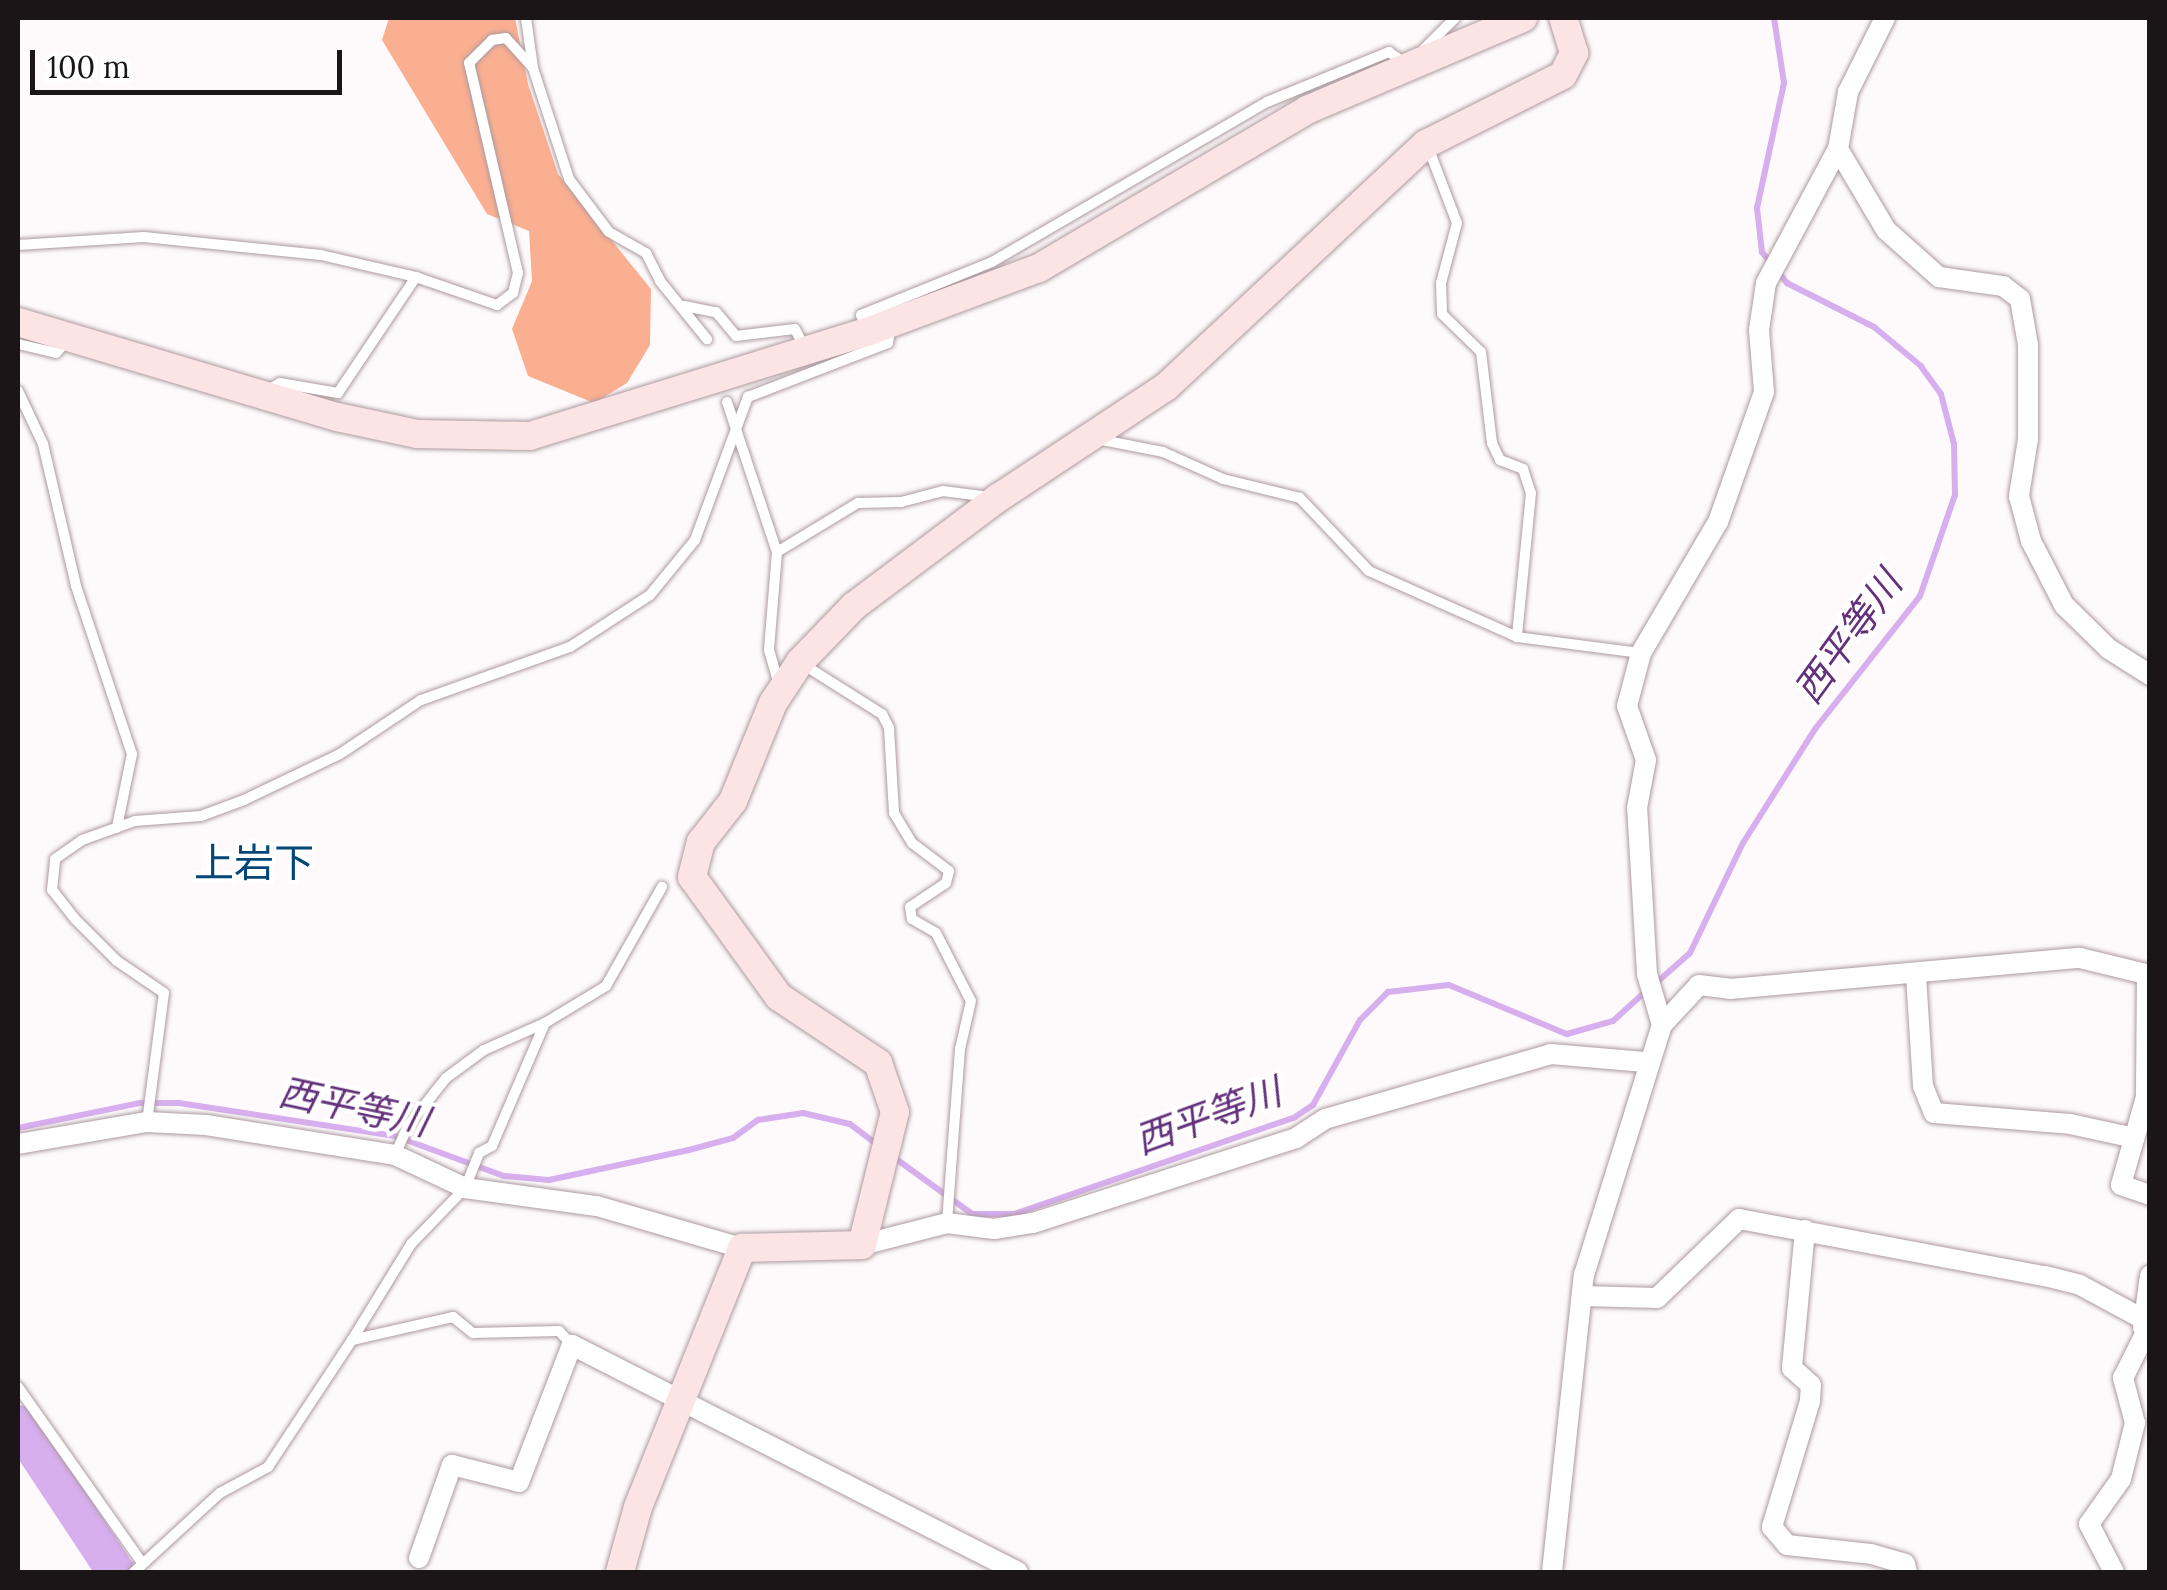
<!DOCTYPE html>
<meta charset="utf-8">
<style>
body{margin:0}
#map{position:relative;width:2167px;height:1590px;overflow:hidden;background:#fefafb;font-family:Lora,"Noto Sans JP",serif}
div>[style]{position:absolute}
[style*='--x']{left:calc(var(--x)*1px);top:calc(var(--y)*1px);width:calc(var(--w)*1px);rotate:calc(var(--a)*1deg)}
.forest>*{inset:0;background:#fbaf91}
.stream>*{height:6px;margin:-3px;padding:0 3px;transform-origin:3px;border-radius:3px;background:#d7aeee}
.river>*{height:38px;margin:-19px;padding:0 19px;transform-origin:19px;border-radius:19px;background:#d7aeee}
.roads{filter:drop-shadow(0 0 2px #ac9a9f) drop-shadow(0 0 2px #ac9a9f)}
.lane>*{height:10px;margin:-5px;padding:0 5px;transform-origin:5px;border-radius:5px;background:#fff}
.street>*{height:20px;margin:-10px;padding:0 10px;transform-origin:10px;border-radius:10px;background:#fff}
.secondary>*{height:28px;margin:-14px;padding:0 14px;transform-origin:14px;border-radius:14px;background:#fce4e4}
span{translate:-50% -50%;white-space:nowrap;text-align:center;line-height:1.15;-webkit-text-stroke:8px #fff;paint-order:stroke}
.water-label{font-size:38px;color:#63317b;font-style:italic}
.quarter-label{font-size:40px;color:#044777}
.frame{position:absolute;inset:0;border:20px solid #1c1517;pointer-events:none}
.scale{position:absolute;left:30px;top:50px;width:312px;height:45px;box-sizing:border-box;border:5px solid #1c1517;border-top:0;padding-left:12px;font-size:30px;line-height:35px;white-space:nowrap;color:#1c1517;-webkit-text-stroke:8px #fff;paint-order:stroke}
</style>
<div id="map">
<div class="forest">
<i style="clip-path:polygon(389px 18px,515px 18px,528px 84px,558px 174px,651px 289px,650px 345px,627px 383px,594px 403px,528px 376px,512px 329px,532px 281px,529px 231px,487px 214px,382px 40px)"></i>
</div>
<div class="stream">
<i style="--x:1656;--y:983;--w:45;--a:-41.4"></i>
<i style="--x:1690;--y:953;--w:122;--a:-64.3"></i>
<i style="--x:1743;--y:843;--w:135;--a:-57.7"></i>
<i style="--x:1815;--y:729;--w:169;--a:-51.7"></i>
<i style="--x:1920;--y:596;--w:107;--a:-70.9"></i>
<i style="--x:1955;--y:495;--w:51;--a:-91.1"></i>
<i style="--x:1954;--y:444;--w:52;--a:-104.6"></i>
<i style="--x:1941;--y:394;--w:34;--a:-126"></i>
<i style="--x:1921;--y:366;--w:61;--a:-140.3"></i>
<i style="--x:1874;--y:327;--w:97;--a:-153.2"></i>
<i style="--x:1787;--y:283;--w:40;--a:-129"></i>
<i style="--x:1762;--y:252;--w:44;--a:-96.5"></i>
<i style="--x:1757;--y:208;--w:128;--a:-77.8"></i>
<i style="--x:1784;--y:83;--w:66;--a:-98.7"></i>
<i style="--x:18;--y:1128;--w:125;--a:-11.6"></i>
<i style="--x:140;--y:1103;--w:39;--a:0"></i>
<i style="--x:179;--y:1103;--w:219;--a:8.7"></i>
<i style="--x:395;--y:1136;--w:116;--a:20.2"></i>
<i style="--x:504;--y:1176;--w:45;--a:5.1"></i>
<i style="--x:549;--y:1180;--w:143;--a:-12.1"></i>
<i style="--x:689;--y:1150;--w:46;--a:-15.3"></i>
<i style="--x:733;--y:1138;--w:31;--a:-36"></i>
<i style="--x:758;--y:1120;--w:46;--a:-8.8"></i>
<i style="--x:803;--y:1113;--w:48;--a:13.2"></i>
<i style="--x:850;--y:1124;--w:35;--a:37"></i>
<i style="--x:892;--y:1156;--w:99;--a:35.9"></i>
<i style="--x:972;--y:1214;--w:42;--a:0"></i>
<i style="--x:1014;--y:1214;--w:297;--a:-19"></i>
<i style="--x:1295;--y:1117;--w:22;--a:-34"></i>
<i style="--x:1313;--y:1105;--w:97;--a:-61.1"></i>
<i style="--x:1360;--y:1020;--w:40;--a:-45"></i>
<i style="--x:1388;--y:992;--w:61;--a:-6.5"></i>
<i style="--x:1449;--y:985;--w:128;--a:22.6"></i>
<i style="--x:1567;--y:1034;--w:48;--a:-15.8"></i>
<i style="--x:1613;--y:1021;--w:45;--a:-42.3"></i>
</div>
<div class="river">
<i style="--x:18;--y:1424;--w:178;--a:56.5"></i>
</div>
<div class="roads">
<div class="lane">
<i style="--x:526;--y:18;--w:50;--a:82"></i>
<i style="--x:533;--y:68;--w:117;--a:72"></i>
<i style="--x:569;--y:179;--w:66;--a:53"></i>
<i style="--x:609;--y:232;--w:43;--a:29.6"></i>
<i style="--x:646;--y:253;--w:31;--a:63"></i>
<i style="--x:660;--y:281;--w:75;--a:51"></i>
<i style="--x:1424;--y:49;--w:44;--a:-45"></i>
<i style="--x:1428;--y:147;--w:81;--a:69.1"></i>
<i style="--x:1457;--y:223;--w:62;--a:104.9"></i>
<i style="--x:1441;--y:283;--w:31;--a:88"></i>
<i style="--x:1442;--y:314;--w:54;--a:44.3"></i>
<i style="--x:1481;--y:352;--w:92;--a:83.1"></i>
<i style="--x:1492;--y:443;--w:19;--a:65"></i>
<i style="--x:1500;--y:460;--w:25;--a:21"></i>
<i style="--x:1523;--y:469;--w:25;--a:72"></i>
<i style="--x:1531;--y:493;--w:145;--a:95.6"></i>
<i style="--x:18;--y:245;--w:126;--a:-3.6"></i>
<i style="--x:144;--y:237;--w:178;--a:5.8"></i>
<i style="--x:321;--y:255;--w:98;--a:13"></i>
<i style="--x:684;--y:306;--w:33;--a:11"></i>
<i style="--x:716;--y:312;--w:31;--a:50"></i>
<i style="--x:736;--y:336;--w:59;--a:-6.8"></i>
<i style="--x:795;--y:329;--w:20;--a:63"></i>
<i style="--x:867;--y:330;--w:16;--a:-112"></i>
<i style="--x:861;--y:315;--w:141;--a:-22"></i>
<i style="--x:992;--y:262;--w:318;--a:-30.2"></i>
<i style="--x:1267;--y:102;--w:132;--a:-22.3"></i>
<i style="--x:1389;--y:52;--w:19;--a:35"></i>
<i style="--x:18;--y:344;--w:39;--a:13"></i>
<i style="--x:56;--y:353;--w:15;--a:-48"></i>
<i style="--x:18;--y:391;--w:59;--a:64.7"></i>
<i style="--x:43;--y:444;--w:146;--a:76.9"></i>
<i style="--x:76;--y:586;--w:177;--a:71.6"></i>
<i style="--x:132;--y:754;--w:75;--a:101.6"></i>
<i style="--x:266;--y:391;--w:16;--a:-30"></i>
<i style="--x:280;--y:383;--w:59;--a:9.8"></i>
<i style="--x:338;--y:393;--w:140;--a:-56.1"></i>
<i style="--x:416;--y:277;--w:86;--a:19.1"></i>
<i style="--x:497;--y:305;--w:20;--a:-37"></i>
<i style="--x:513;--y:293;--w:21;--a:-76"></i>
<i style="--x:518;--y:273;--w:216;--a:-103.1"></i>
<i style="--x:469;--y:63;--w:33;--a:-45"></i>
<i style="--x:492;--y:40;--w:14;--a:-8"></i>
<i style="--x:506;--y:38;--w:40;--a:48"></i>
<i style="--x:727;--y:402;--w:158;--a:71.6"></i>
<i style="--x:777;--y:552;--w:98;--a:94.7"></i>
<i style="--x:769;--y:650;--w:36;--a:74"></i>
<i style="--x:1097;--y:439;--w:67;--a:11.1"></i>
<i style="--x:1163;--y:452;--w:66;--a:24.2"></i>
<i style="--x:1223;--y:479;--w:79;--a:13.9"></i>
<i style="--x:1300;--y:498;--w:100;--a:46.6"></i>
<i style="--x:1369;--y:571;--w:162;--a:24"></i>
<i style="--x:1517;--y:637;--w:125;--a:7.4"></i>
<i style="--x:777;--y:552;--w:95;--a:-31.2"></i>
<i style="--x:858;--y:503;--w:43;--a:-1.3"></i>
<i style="--x:901;--y:502;--w:43;--a:-14.7"></i>
<i style="--x:943;--y:491;--w:47;--a:7.3"></i>
<i style="--x:801;--y:663;--w:96;--a:32.2"></i>
<i style="--x:882;--y:714;--w:16;--a:63"></i>
<i style="--x:889;--y:728;--w:85;--a:86.6"></i>
<i style="--x:894;--y:813;--w:35;--a:59"></i>
<i style="--x:912;--y:843;--w:46;--a:37.1"></i>
<i style="--x:949;--y:871;--w:12;--a:104"></i>
<i style="--x:946;--y:883;--w:43;--a:146.3"></i>
<i style="--x:910;--y:907;--w:12;--a:81"></i>
<i style="--x:912;--y:919;--w:28;--a:30"></i>
<i style="--x:936;--y:933;--w:76;--a:62.8"></i>
<i style="--x:971;--y:1001;--w:49;--a:102.9"></i>
<i style="--x:960;--y:1049;--w:174;--a:94.3"></i>
<i style="--x:147;--y:1122;--w:130;--a:-82.5"></i>
<i style="--x:164;--y:993;--w:57;--a:-145.8"></i>
<i style="--x:117;--y:961;--w:59;--a:-135"></i>
<i style="--x:75;--y:919;--w:37;--a:-128"></i>
<i style="--x:52;--y:890;--w:31;--a:-84"></i>
<i style="--x:55;--y:859;--w:33;--a:-35"></i>
<i style="--x:82;--y:840;--w:56;--a:-19.7"></i>
<i style="--x:135;--y:821;--w:66;--a:-4.3"></i>
<i style="--x:201;--y:816;--w:46;--a:-20.4"></i>
<i style="--x:244;--y:800;--w:106;--a:-25.6"></i>
<i style="--x:340;--y:754;--w:97;--a:-33.7"></i>
<i style="--x:421;--y:700;--w:158;--a:-19.6"></i>
<i style="--x:570;--y:647;--w:95;--a:-33"></i>
<i style="--x:650;--y:595;--w:71;--a:-50.7"></i>
<i style="--x:695;--y:540;--w:153;--a:-69.7"></i>
<i style="--x:748;--y:397;--w:150;--a:-21.1"></i>
<i style="--x:888;--y:343;--w:13;--a:-81"></i>
<i style="--x:395;--y:1155;--w:32;--a:-66"></i>
<i style="--x:408;--y:1126;--w:61;--a:-51.6"></i>
<i style="--x:446;--y:1078;--w:47;--a:-36.4"></i>
<i style="--x:484;--y:1050;--w:67;--a:-23.9"></i>
<i style="--x:545;--y:1023;--w:71;--a:-31.2"></i>
<i style="--x:606;--y:986;--w:114;--a:-60.5"></i>
<i style="--x:352;--y:1340;--w:113;--a:-58.4"></i>
<i style="--x:411;--y:1244;--w:78;--a:-46"></i>
<i style="--x:465;--y:1188;--w:38;--a:-68"></i>
<i style="--x:479;--y:1153;--w:15;--a:-28"></i>
<i style="--x:492;--y:1146;--w:134;--a:-66.7"></i>
<i style="--x:18;--y:1387;--w:215;--a:54.8"></i>
<i style="--x:134;--y:1572;--w:117;--a:-42.6"></i>
<i style="--x:220;--y:1493;--w:55;--a:-28.4"></i>
<i style="--x:268;--y:1467;--w:152;--a:-56.5"></i>
<i style="--x:352;--y:1340;--w:104;--a:-12.8"></i>
<i style="--x:453;--y:1317;--w:26;--a:39"></i>
<i style="--x:473;--y:1333;--w:86;--a:-1.3"></i>
<i style="--x:559;--y:1331;--w:19;--a:47"></i>
</div>
<div class="street">
<i style="--x:1838;--y:149;--w:94;--a:59.3"></i>
<i style="--x:1886;--y:230;--w:71;--a:41.6"></i>
<i style="--x:1939;--y:277;--w:65;--a:8"></i>
<i style="--x:2003;--y:286;--w:21;--a:37"></i>
<i style="--x:2020;--y:299;--w:47;--a:80.1"></i>
<i style="--x:2028;--y:345;--w:94;--a:90"></i>
<i style="--x:2028;--y:439;--w:58;--a:99"></i>
<i style="--x:2019;--y:496;--w:47;--a:75.1"></i>
<i style="--x:2031;--y:541;--w:72;--a:62.7"></i>
<i style="--x:2064;--y:605;--w:63;--a:44.4"></i>
<i style="--x:2109;--y:649;--w:49;--a:32.4"></i>
<i style="--x:2147;--y:974;--w:123;--a:90.5"></i>
<i style="--x:2146;--y:1097;--w:91;--a:105.9"></i>
<i style="--x:2121;--y:1185;--w:31;--a:19"></i>
<i style="--x:1916;--y:975;--w:111;--a:86.4"></i>
<i style="--x:1923;--y:1086;--w:29;--a:68"></i>
<i style="--x:1934;--y:1113;--w:136;--a:4.6"></i>
<i style="--x:2070;--y:1124;--w:66;--a:12.3"></i>
<i style="--x:1662;--y:1025;--w:54;--a:-47.2"></i>
<i style="--x:1699;--y:985;--w:31;--a:7"></i>
<i style="--x:1730;--y:989;--w:351;--a:-5.1"></i>
<i style="--x:2080;--y:958;--w:72;--a:13.7"></i>
<i style="--x:18;--y:1144;--w:131;--a:-9.7"></i>
<i style="--x:147;--y:1122;--w:59;--a:2.9"></i>
<i style="--x:206;--y:1125;--w:191;--a:9"></i>
<i style="--x:395;--y:1155;--w:77;--a:25.2"></i>
<i style="--x:465;--y:1188;--w:133;--a:7.8"></i>
<i style="--x:597;--y:1206;--w:151;--a:16.2"></i>
<i style="--x:1805;--y:1230;--w:139;--a:95.4"></i>
<i style="--x:1792;--y:1368;--w:25;--a:42"></i>
<i style="--x:1811;--y:1385;--w:16;--a:94"></i>
<i style="--x:1810;--y:1401;--w:132;--a:106.8"></i>
<i style="--x:1772;--y:1527;--w:23;--a:50"></i>
<i style="--x:1787;--y:1545;--w:84;--a:6.1"></i>
<i style="--x:1871;--y:1554;--w:35;--a:16"></i>
<i style="--x:1905;--y:1564;--w:8;--a:76"></i>
<i style="--x:862;--y:1245;--w:88;--a:-14.5"></i>
<i style="--x:947;--y:1223;--w:47;--a:7.3"></i>
<i style="--x:994;--y:1229;--w:39;--a:-9"></i>
<i style="--x:1033;--y:1223;--w:276;--a:-17.9"></i>
<i style="--x:1296;--y:1138;--w:35;--a:-33"></i>
<i style="--x:1325;--y:1119;--w:235;--a:-16"></i>
<i style="--x:1551;--y:1054;--w:94;--a:4.9"></i>
<i style="--x:1582;--y:1296;--w:75;--a:1.5"></i>
<i style="--x:1657;--y:1298;--w:114;--a:-43.9"></i>
<i style="--x:1739;--y:1219;--w:311;--a:10.6"></i>
<i style="--x:2045;--y:1276;--w:36;--a:14"></i>
<i style="--x:2080;--y:1285;--w:69;--a:28.4"></i>
<i style="--x:2143;--y:1327;--w:52;--a:-82.3"></i>
<i style="--x:419;--y:1558;--w:99;--a:-70.5"></i>
<i style="--x:452;--y:1465;--w:69;--a:14.2"></i>
<i style="--x:519;--y:1482;--w:147;--a:-68.9"></i>
<i style="--x:572;--y:1345;--w:500;--a:26.97"></i>
<i style="--x:1552;--y:1572;--w:299;--a:-83.9"></i>
<i style="--x:1584;--y:1275;--w:262;--a:-72.7"></i>
<i style="--x:1662;--y:1025;--w:53;--a:-106.4"></i>
<i style="--x:1647;--y:974;--w:166;--a:-93.4"></i>
<i style="--x:1637;--y:808;--w:49;--a:-79.4"></i>
<i style="--x:1646;--y:760;--w:57;--a:-109.4"></i>
<i style="--x:1627;--y:706;--w:55;--a:-75.2"></i>
<i style="--x:1641;--y:653;--w:152;--a:-59.6"></i>
<i style="--x:1718;--y:522;--w:138;--a:-70.5"></i>
<i style="--x:1764;--y:392;--w:62;--a:-94.6"></i>
<i style="--x:1759;--y:330;--w:48;--a:-81.5"></i>
<i style="--x:1766;--y:283;--w:152;--a:-61.8"></i>
<i style="--x:1838;--y:149;--w:58;--a:-80"></i>
<i style="--x:1848;--y:92;--w:83;--a:-63.4"></i>
<i style="--x:2114;--y:1572;--w:54;--a:-117.5"></i>
<i style="--x:2089;--y:1524;--w:55;--a:-54.6"></i>
<i style="--x:2121;--y:1479;--w:58;--a:-76"></i>
<i style="--x:2135;--y:1423;--w:47;--a:-104.9"></i>
<i style="--x:2123;--y:1378;--w:51;--a:-63.4"></i>
</div>
<div class="secondary">
<i style="--x:18;--y:322;--w:333;--a:16.6"></i>
<i style="--x:337;--y:417;--w:82;--a:12"></i>
<i style="--x:417;--y:434;--w:113;--a:1"></i>
<i style="--x:530;--y:436;--w:353;--a:-17.2"></i>
<i style="--x:867;--y:332;--w:184;--a:-20.4"></i>
<i style="--x:1039;--y:268;--w:311;--a:-30.5"></i>
<i style="--x:1307;--y:110;--w:235;--a:-23.1"></i>
<i style="--x:620;--y:1572;--w:67;--a:-74.5"></i>
<i style="--x:638;--y:1507;--w:279;--a:-68.1"></i>
<i style="--x:742;--y:1248;--w:120;--a:-1.4"></i>
<i style="--x:862;--y:1245;--w:137;--a:-76.1"></i>
<i style="--x:895;--y:1112;--w:52;--a:-109.1"></i>
<i style="--x:878;--y:1063;--w:119;--a:-146.3"></i>
<i style="--x:779;--y:997;--w:148;--a:-125.9"></i>
<i style="--x:692;--y:877;--w:36;--a:-76"></i>
<i style="--x:701;--y:842;--w:52;--a:-52"></i>
<i style="--x:733;--y:801;--w:106;--a:-67.8"></i>
<i style="--x:773;--y:703;--w:49;--a:-56.6"></i>
<i style="--x:800;--y:662;--w:78;--a:-46"></i>
<i style="--x:854;--y:606;--w:180;--a:-36.9"></i>
<i style="--x:998;--y:498;--w:201;--a:-33.5"></i>
<i style="--x:1166;--y:387;--w:356;--a:-43.1"></i>
<i style="--x:1426;--y:144;--w:153;--a:-26.7"></i>
<i style="--x:1563;--y:75;--w:25;--a:-63"></i>
<i style="--x:1574;--y:53;--w:37;--a:-107"></i>
</div>
</div>
<div class="water-label">
<span style="left:1848px;top:637px;rotate:-54deg">西平等川</span>
<span style="left:354px;top:1107px;rotate:12deg">西平等川</span>
<span style="left:1208px;top:1116px;rotate:-20deg">西平等川</span>
</div>
<div class="quarter-label">
<span style="left:254px;top:863px">上岩下</span>
</div>
<div class="frame"></div>
<div class="scale">100 m</div>
</div>
